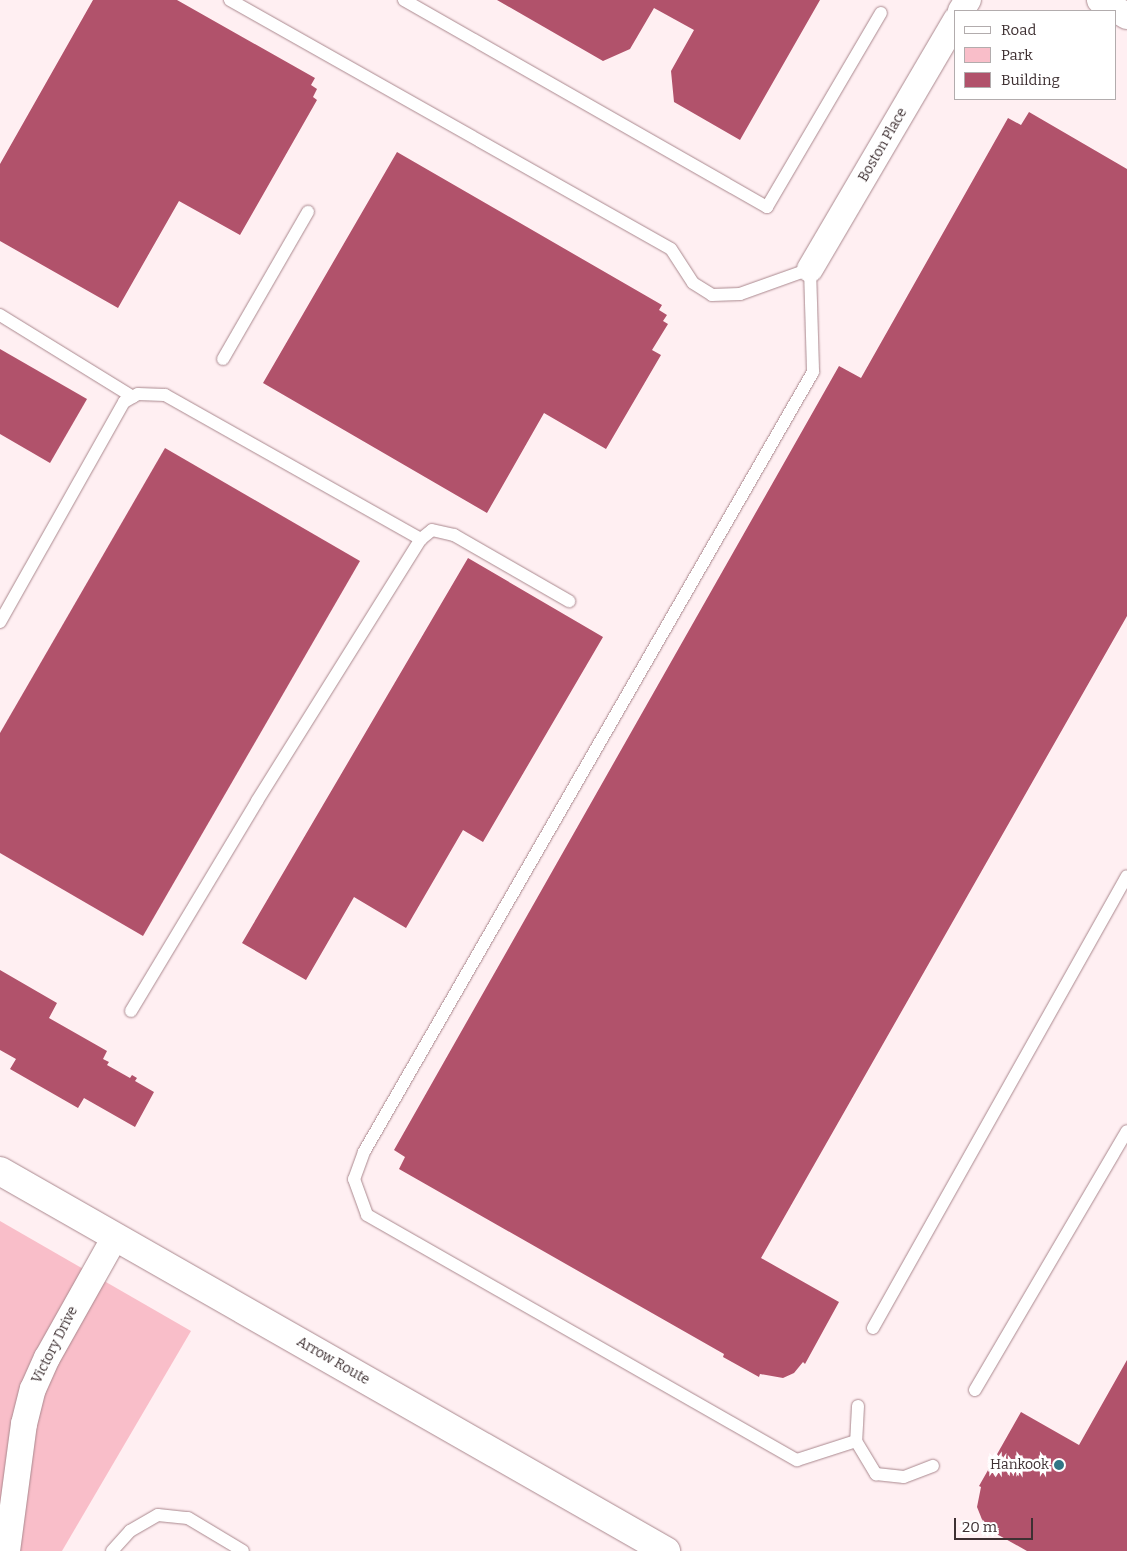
<!DOCTYPE html>
<style>
body{margin:0}
#map{position:relative;width:1127px;height:1551px;overflow:hidden;background:#ffeff2;font-family:Bitter,serif}
div>[style]{position:absolute}
[style*='--x']{left:calc(var(--x)*1px);top:calc(var(--y)*1px);width:calc(var(--w)*1px);rotate:calc(var(--a)*1deg)}
.green>*{inset:0;background:#f9bec9}
.building>*{inset:0;background:#b1526b}
.roads{filter:drop-shadow(0 0 1px #aa888e) drop-shadow(0 0 1px #aa888e)}
.lane>*{height:12px;margin:-6px;padding:0 6px;transform-origin:6px;border-radius:6px;background:#fff}
.street>*{height:26px;margin:-13px;padding:0 13px;transform-origin:13px;border-radius:13px;background:#fff}
.secondary>*{height:28px;margin:-14px;padding:0 14px;transform-origin:14px;border-radius:14px;background:#fff}
.dots>*{width:14px;height:14px;translate:-50% -50%;box-sizing:border-box;border:2px solid #fff;border-radius:50%}
span{translate:-50% -50%;white-space:nowrap;text-align:center;line-height:1.15;-webkit-text-stroke:5px #fff;paint-order:stroke}
.street-label{font-size:14px;color:#3e3032}
.poi-label{font-size:14px;color:#3e3032}
.right{translate:-100% -50%;text-align:right}
.legend{position:absolute;left:954px;top:10px;width:162px;height:90px;box-sizing:border-box;background:#fff;border:1px solid #b2acad;margin:0;padding:6px 9px;list-style:none;font-size:15px;color:#3e3032}
.legend li{display:flex;align-items:center;gap:10px;height:25px}
.legend b{width:25px;border:1px solid #b2acad}
.scale{position:absolute;left:954px;top:1518px;width:79px;height:22px;box-sizing:border-box;border:2px solid #3e3032;border-top:0;padding-left:6px;font-size:15px;line-height:18px;white-space:nowrap;color:#3e3032;-webkit-text-stroke:4px #fff;paint-order:stroke}
</style>
<div id="map">
<div class="green">
<i style="clip-path:polygon(0 1221px,191px 1331px,62px 1551px,0 1551px)"></i>
</div>
<div class="building">
<i style="clip-path:polygon(93px 0,177px 0,315px 78px,311px 85px,317px 89px,313px 97px,317px 100px,240px 235px,179px 201px,118px 308px,0 241px,0 164px)"></i>
<i style="clip-path:polygon(497px 0,820px 0,740px 140px,674px 102px,671px 71px,694px 30px,654px 8px,630px 49px,603px 61px)"></i>
<i style="clip-path:polygon(1029px 112px,1127px 169px,1127px 616px,761px 1258px,839px 1302px,805px 1364px,803px 1362px,794px 1373px,783px 1378px,760px 1374px,759px 1377px,723px 1357px,724px 1354px,399px 1169px,405px 1157px,394px 1150px,839px 366px,861px 378px,1008px 118px,1021px 125px)"></i>
<i style="clip-path:polygon(397px 152px,662px 305px,659px 310px,667px 315px,663px 321px,668px 324px,652px 350px,661px 355px,606px 449px,544px 413px,487px 513px,263px 383px)"></i>
<i style="clip-path:polygon(0 349px,87px 399px,50px 463px,0 434px)"></i>
<i style="clip-path:polygon(165px 448px,360px 561px,143px 936px,0 853px,0 733px)"></i>
<i style="clip-path:polygon(468px 558px,603px 637px,483px 842px,463px 830px,406px 928px,354px 897px,306px 980px,242px 943px)"></i>
<i style="clip-path:polygon(0 970px,57px 1003px,49px 1018px,107px 1051px,103px 1059px,109px 1062px,107px 1065px,130px 1078px,132px 1075px,137px 1078px,135px 1081px,154px 1092px,135px 1127px,84px 1098px,78px 1108px,10px 1069px,16px 1059px,0 1050px)"></i>
<i style="clip-path:polygon(1127px 1360px,1127px 1551px,1027px 1551px,993px 1532px,983px 1522px,977px 1507px,981px 1487px,979px 1486px,1021px 1412px,1079px 1445px)"></i>
</div>
<div class="roads">
<div class="lane">
<i style="--x:230;--y:0;--w:506;--a:29.45"></i>
<i style="--x:671;--y:249;--w:40;--a:57.1"></i>
<i style="--x:693;--y:283;--w:22;--a:32"></i>
<i style="--x:712;--y:295;--w:28;--a:-2"></i>
<i style="--x:740;--y:294;--w:74;--a:-19.7"></i>
<i style="--x:810;--y:269;--w:103;--a:88.3"></i>
<i style="--x:813;--y:372;--w:900;--a:119.93"></i>
<i style="--x:364;--y:1152;--w:29;--a:110"></i>
<i style="--x:354;--y:1179;--w:38;--a:70"></i>
<i style="--x:367;--y:1215;--w:495;--a:29.7"></i>
<i style="--x:797;--y:1460;--w:62;--a:-17.9"></i>
<i style="--x:404;--y:0;--w:418;--a:29.7"></i>
<i style="--x:767;--y:207;--w:225;--a:-59.6"></i>
<i style="--x:0;--y:315;--w:156;--a:31.7"></i>
<i style="--x:223;--y:359;--w:170;--a:-60"></i>
<i style="--x:0;--y:622;--w:253;--a:-60.6"></i>
<i style="--x:124;--y:402;--w:16;--a:-30"></i>
<i style="--x:138;--y:394;--w:27;--a:2"></i>
<i style="--x:165;--y:395;--w:294;--a:29.4"></i>
<i style="--x:131;--y:1011;--w:245;--a:-59"></i>
<i style="--x:257;--y:801;--w:309;--a:-58"></i>
<i style="--x:421;--y:539;--w:14;--a:-39"></i>
<i style="--x:432;--y:530;--w:23;--a:13"></i>
<i style="--x:454;--y:535;--w:133;--a:29.9"></i>
<i style="--x:873;--y:1328;--w:518;--a:-60.67"></i>
<i style="--x:975;--y:1390;--w:300;--a:-59.6"></i>
<i style="--x:858;--y:1406;--w:35;--a:93"></i>
<i style="--x:856;--y:1441;--w:39;--a:59"></i>
<i style="--x:876;--y:1474;--w:28;--a:6"></i>
<i style="--x:904;--y:1477;--w:31;--a:-21"></i>
<i style="--x:112;--y:1551;--w:27;--a:-48"></i>
<i style="--x:130;--y:1531;--w:32;--a:-30"></i>
<i style="--x:158;--y:1515;--w:30;--a:6"></i>
<i style="--x:188;--y:1518;--w:64;--a:31"></i>
</div>
<div class="street">
<i style="--x:1100;--y:0;--w:31;--a:31"></i>
<i style="--x:961;--y:11;--w:13;--a:-58"></i>
<i style="--x:810;--y:269;--w:289;--a:-59.6"></i>
<i style="--x:7;--y:1551;--w:128;--a:-82.4"></i>
<i style="--x:24;--y:1424;--w:36;--a:-76"></i>
<i style="--x:33;--y:1389;--w:34;--a:-66"></i>
<i style="--x:47;--y:1358;--w:139;--a:-60.7"></i>
</div>
<div class="secondary">
<i style="--x:0;--y:1171;--w:767;--a:29.71"></i>
</div>
</div>
<div class="dots">
<i style="left:1059px;top:1465px;background:#327585"></i>
</div>
<div class="street-label">
<span style="left:883px;top:145px;rotate:-60deg">Boston Place</span>
<span style="left:55px;top:1345px;rotate:-63deg">Victory Drive</span>
<span style="left:333px;top:1361px;rotate:30deg">Arrow Route</span>
</div>
<div class="poi-label">
<span class="right" style="left:1049px;top:1465px">Hankook</span>
</div>
<ul class="legend">
<li><b style="height:6px;background:#fff"></b>Road</li>
<li><b style="height:14px;background:#f9bec9"></b>Park</li>
<li><b style="height:14px;background:#b1526b"></b>Building</li>
</ul>
<div class="scale">20 m</div>
</div>
